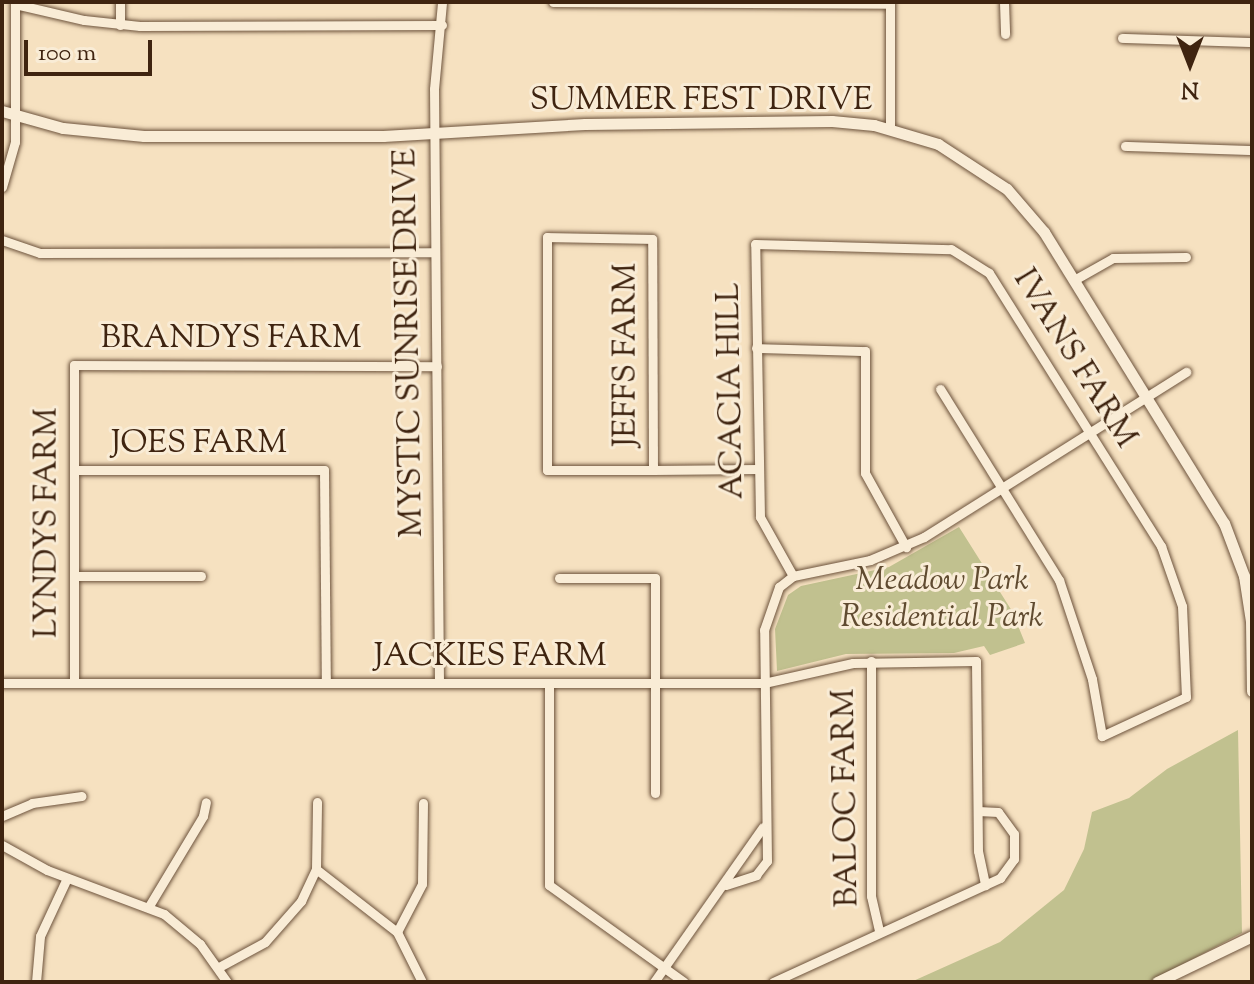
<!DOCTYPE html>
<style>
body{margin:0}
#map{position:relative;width:1254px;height:984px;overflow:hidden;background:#f6e1c0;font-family:"Sorts Mill Goudy",serif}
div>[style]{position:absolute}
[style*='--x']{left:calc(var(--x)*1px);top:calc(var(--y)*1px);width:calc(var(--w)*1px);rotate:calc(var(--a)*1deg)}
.green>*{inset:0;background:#c1c18f}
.roads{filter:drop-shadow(0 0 2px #6d533c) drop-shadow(0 0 2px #6d533c)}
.minor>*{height:9px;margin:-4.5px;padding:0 4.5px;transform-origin:4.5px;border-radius:4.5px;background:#f9ecd6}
.tertiary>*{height:11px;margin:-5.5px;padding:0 5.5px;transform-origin:5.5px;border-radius:5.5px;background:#f9ecd6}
span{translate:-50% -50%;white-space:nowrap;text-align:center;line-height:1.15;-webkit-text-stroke:6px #f9ecd6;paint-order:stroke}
.street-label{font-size:32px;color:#3f2410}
.park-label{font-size:32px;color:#604b30;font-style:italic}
.frame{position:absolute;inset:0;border:4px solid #3f2410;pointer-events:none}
.north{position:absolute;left:1150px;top:24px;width:80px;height:80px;-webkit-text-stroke:6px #f9ecd6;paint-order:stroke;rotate:180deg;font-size:22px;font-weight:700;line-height:32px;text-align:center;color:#3f2410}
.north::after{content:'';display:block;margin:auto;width:28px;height:36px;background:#3f2410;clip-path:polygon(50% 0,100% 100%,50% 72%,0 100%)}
.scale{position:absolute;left:24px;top:40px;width:128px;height:36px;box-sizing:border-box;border:4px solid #3f2410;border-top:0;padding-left:10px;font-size:24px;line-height:28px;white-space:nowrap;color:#3f2410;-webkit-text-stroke:6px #f9ecd6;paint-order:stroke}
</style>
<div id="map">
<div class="green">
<i style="clip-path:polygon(959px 527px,1012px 611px,1025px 643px,990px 655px,984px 646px,954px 653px,846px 654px,777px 671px,775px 629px,788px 595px,801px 586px,889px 567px)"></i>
<i style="clip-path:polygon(1238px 730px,1242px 933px,1149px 982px,911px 982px,1000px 942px,1064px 890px,1084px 849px,1092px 812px,1129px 798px,1167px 769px)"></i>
</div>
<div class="roads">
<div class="minor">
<i style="--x:553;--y:2;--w:337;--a:0.3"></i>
<i style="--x:890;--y:2;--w:126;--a:90"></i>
<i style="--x:1004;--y:2;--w:32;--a:88"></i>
<i style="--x:15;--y:4;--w:71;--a:13.1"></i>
<i style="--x:84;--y:20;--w:56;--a:6.1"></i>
<i style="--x:140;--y:26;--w:302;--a:-0.2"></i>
<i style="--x:120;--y:25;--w:23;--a:-90"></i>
<i style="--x:1122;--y:38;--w:130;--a:1.8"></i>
<i style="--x:1125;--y:146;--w:127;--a:1.8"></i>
<i style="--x:2;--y:187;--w:47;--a:-73.9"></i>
<i style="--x:15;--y:142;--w:140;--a:-90"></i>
<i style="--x:2;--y:240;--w:40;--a:18.9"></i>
<i style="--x:40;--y:253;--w:395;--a:-0.1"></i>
<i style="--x:1074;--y:280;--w:45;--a:-29.4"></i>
<i style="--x:1113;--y:258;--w:73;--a:-0.8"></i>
<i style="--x:756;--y:348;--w:109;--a:1.6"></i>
<i style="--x:865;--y:351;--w:122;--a:90"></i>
<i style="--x:865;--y:473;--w:85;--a:61"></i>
<i style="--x:74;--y:470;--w:250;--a:0"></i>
<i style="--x:324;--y:470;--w:213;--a:89.5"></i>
<i style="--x:653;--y:470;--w:231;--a:-90.2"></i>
<i style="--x:652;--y:239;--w:105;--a:-178.9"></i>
<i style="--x:547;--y:237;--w:233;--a:90"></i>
<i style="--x:547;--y:470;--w:106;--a:0"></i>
<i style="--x:653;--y:470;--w:105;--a:-0.5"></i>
<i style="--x:74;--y:576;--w:127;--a:0"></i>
<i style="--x:793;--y:576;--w:68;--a:-119.2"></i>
<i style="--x:760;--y:517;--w:273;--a:-91"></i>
<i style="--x:755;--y:244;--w:196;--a:1.5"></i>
<i style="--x:951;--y:249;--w:45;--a:32.3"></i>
<i style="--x:989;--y:273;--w:323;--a:57.8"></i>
<i style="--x:1161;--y:546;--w:64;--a:70.7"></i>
<i style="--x:1182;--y:606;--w:91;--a:87.5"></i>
<i style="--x:1186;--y:697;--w:93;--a:155.1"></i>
<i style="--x:1102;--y:736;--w:58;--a:-100"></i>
<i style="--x:1092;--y:679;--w:104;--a:-108.4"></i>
<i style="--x:1059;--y:580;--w:225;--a:-121.9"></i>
<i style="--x:559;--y:578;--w:96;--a:0"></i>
<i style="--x:655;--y:578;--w:215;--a:90"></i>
<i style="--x:871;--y:661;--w:235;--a:90"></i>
<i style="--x:871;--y:896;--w:37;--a:77"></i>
<i style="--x:74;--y:682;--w:317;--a:-90"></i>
<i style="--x:74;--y:365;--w:363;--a:0.2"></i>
<i style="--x:2;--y:683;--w:762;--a:0"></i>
<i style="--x:764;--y:683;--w:91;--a:-12.7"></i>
<i style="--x:853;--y:663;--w:123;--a:-0.9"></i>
<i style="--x:976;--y:661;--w:190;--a:89.4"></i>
<i style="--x:978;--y:851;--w:35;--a:78"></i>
<i style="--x:439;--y:683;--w:594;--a:-90.48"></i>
<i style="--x:434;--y:89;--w:87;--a:-84.7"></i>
<i style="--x:549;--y:683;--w:202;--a:90"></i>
<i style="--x:549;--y:885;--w:166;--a:35.7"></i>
<i style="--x:2;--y:816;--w:33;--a:-23"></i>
<i style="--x:32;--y:803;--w:50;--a:-8"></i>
<i style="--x:2;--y:845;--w:51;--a:29.1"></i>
<i style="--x:47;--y:870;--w:125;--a:20.6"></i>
<i style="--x:164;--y:914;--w:47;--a:39.8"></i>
<i style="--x:200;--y:944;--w:47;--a:54.6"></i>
<i style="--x:316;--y:869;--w:103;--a:37.9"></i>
<i style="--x:397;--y:932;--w:56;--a:63.4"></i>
<i style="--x:726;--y:885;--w:32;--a:-18"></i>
<i style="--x:756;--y:875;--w:18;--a:-52"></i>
<i style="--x:767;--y:861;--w:231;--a:-90.7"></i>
<i style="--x:764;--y:630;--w:46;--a:-70.8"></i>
<i style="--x:779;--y:587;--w:18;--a:-38"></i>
<i style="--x:793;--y:576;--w:79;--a:-11.7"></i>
<i style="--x:870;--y:560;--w:59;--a:-23.1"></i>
<i style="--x:924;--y:537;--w:310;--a:-32.2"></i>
<i style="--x:149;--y:906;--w:105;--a:-59"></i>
<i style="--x:203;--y:816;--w:14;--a:-78"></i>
<i style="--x:397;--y:932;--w:54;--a:-62.5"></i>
<i style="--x:422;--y:884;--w:81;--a:-89.3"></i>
<i style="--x:219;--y:967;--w:52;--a:-28.5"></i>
<i style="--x:265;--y:942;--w:55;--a:-48.7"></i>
<i style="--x:301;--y:901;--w:35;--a:-65"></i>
<i style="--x:316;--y:869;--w:67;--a:-89.1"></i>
<i style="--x:36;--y:982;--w:46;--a:-85"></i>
<i style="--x:40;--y:936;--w:64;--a:-65"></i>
<i style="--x:654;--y:982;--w:189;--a:-54.9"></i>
<i style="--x:773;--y:982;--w:250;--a:-24.6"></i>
<i style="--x:1000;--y:878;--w:24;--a:-54"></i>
<i style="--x:1014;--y:859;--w:25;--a:-90"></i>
<i style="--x:1014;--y:834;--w:27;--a:-126"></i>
<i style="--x:998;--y:812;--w:20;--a:-177"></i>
</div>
<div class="tertiary">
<i style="--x:2;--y:111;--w:63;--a:15.6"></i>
<i style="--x:63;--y:128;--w:81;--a:5.6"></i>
<i style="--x:144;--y:136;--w:239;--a:0"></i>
<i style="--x:383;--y:136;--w:202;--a:-3.4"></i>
<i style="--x:585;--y:124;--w:247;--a:-0.7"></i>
<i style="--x:832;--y:121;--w:42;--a:5.4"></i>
<i style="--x:874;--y:125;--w:67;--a:16.5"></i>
<i style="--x:938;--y:144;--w:82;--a:33.1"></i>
<i style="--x:1007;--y:189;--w:57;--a:49.3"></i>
<i style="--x:1044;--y:232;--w:342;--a:58.3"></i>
<i style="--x:1224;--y:523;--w:57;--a:69.3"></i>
<i style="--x:1244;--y:576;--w:46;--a:81.2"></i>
<i style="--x:1251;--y:621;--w:70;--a:89.2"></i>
<i style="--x:1157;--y:982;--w:106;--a:-25.8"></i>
</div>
</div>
<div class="street-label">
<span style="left:701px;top:101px">SUMMER FEST DRIVE</span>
<span style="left:231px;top:339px">BRANDYS FARM</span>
<span style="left:410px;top:343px;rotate:-91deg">MYSTIC SUNRISE DRIVE</span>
<span style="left:627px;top:355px;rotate:-90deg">JEFFS FARM</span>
<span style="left:1074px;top:359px;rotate:58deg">IVANS FARM</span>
<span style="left:732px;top:391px;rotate:-91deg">ACACIA HILL</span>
<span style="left:199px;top:444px">JOES FARM</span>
<span style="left:48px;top:523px;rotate:-90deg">LYNDYS FARM</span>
<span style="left:490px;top:657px">JACKIES FARM</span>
<span style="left:847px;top:798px;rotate:-91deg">BALOC FARM</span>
</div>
<div class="park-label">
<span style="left:942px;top:600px">Meadow Park<br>Residential Park</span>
</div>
<div class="frame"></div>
<div class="north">N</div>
<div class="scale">100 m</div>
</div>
